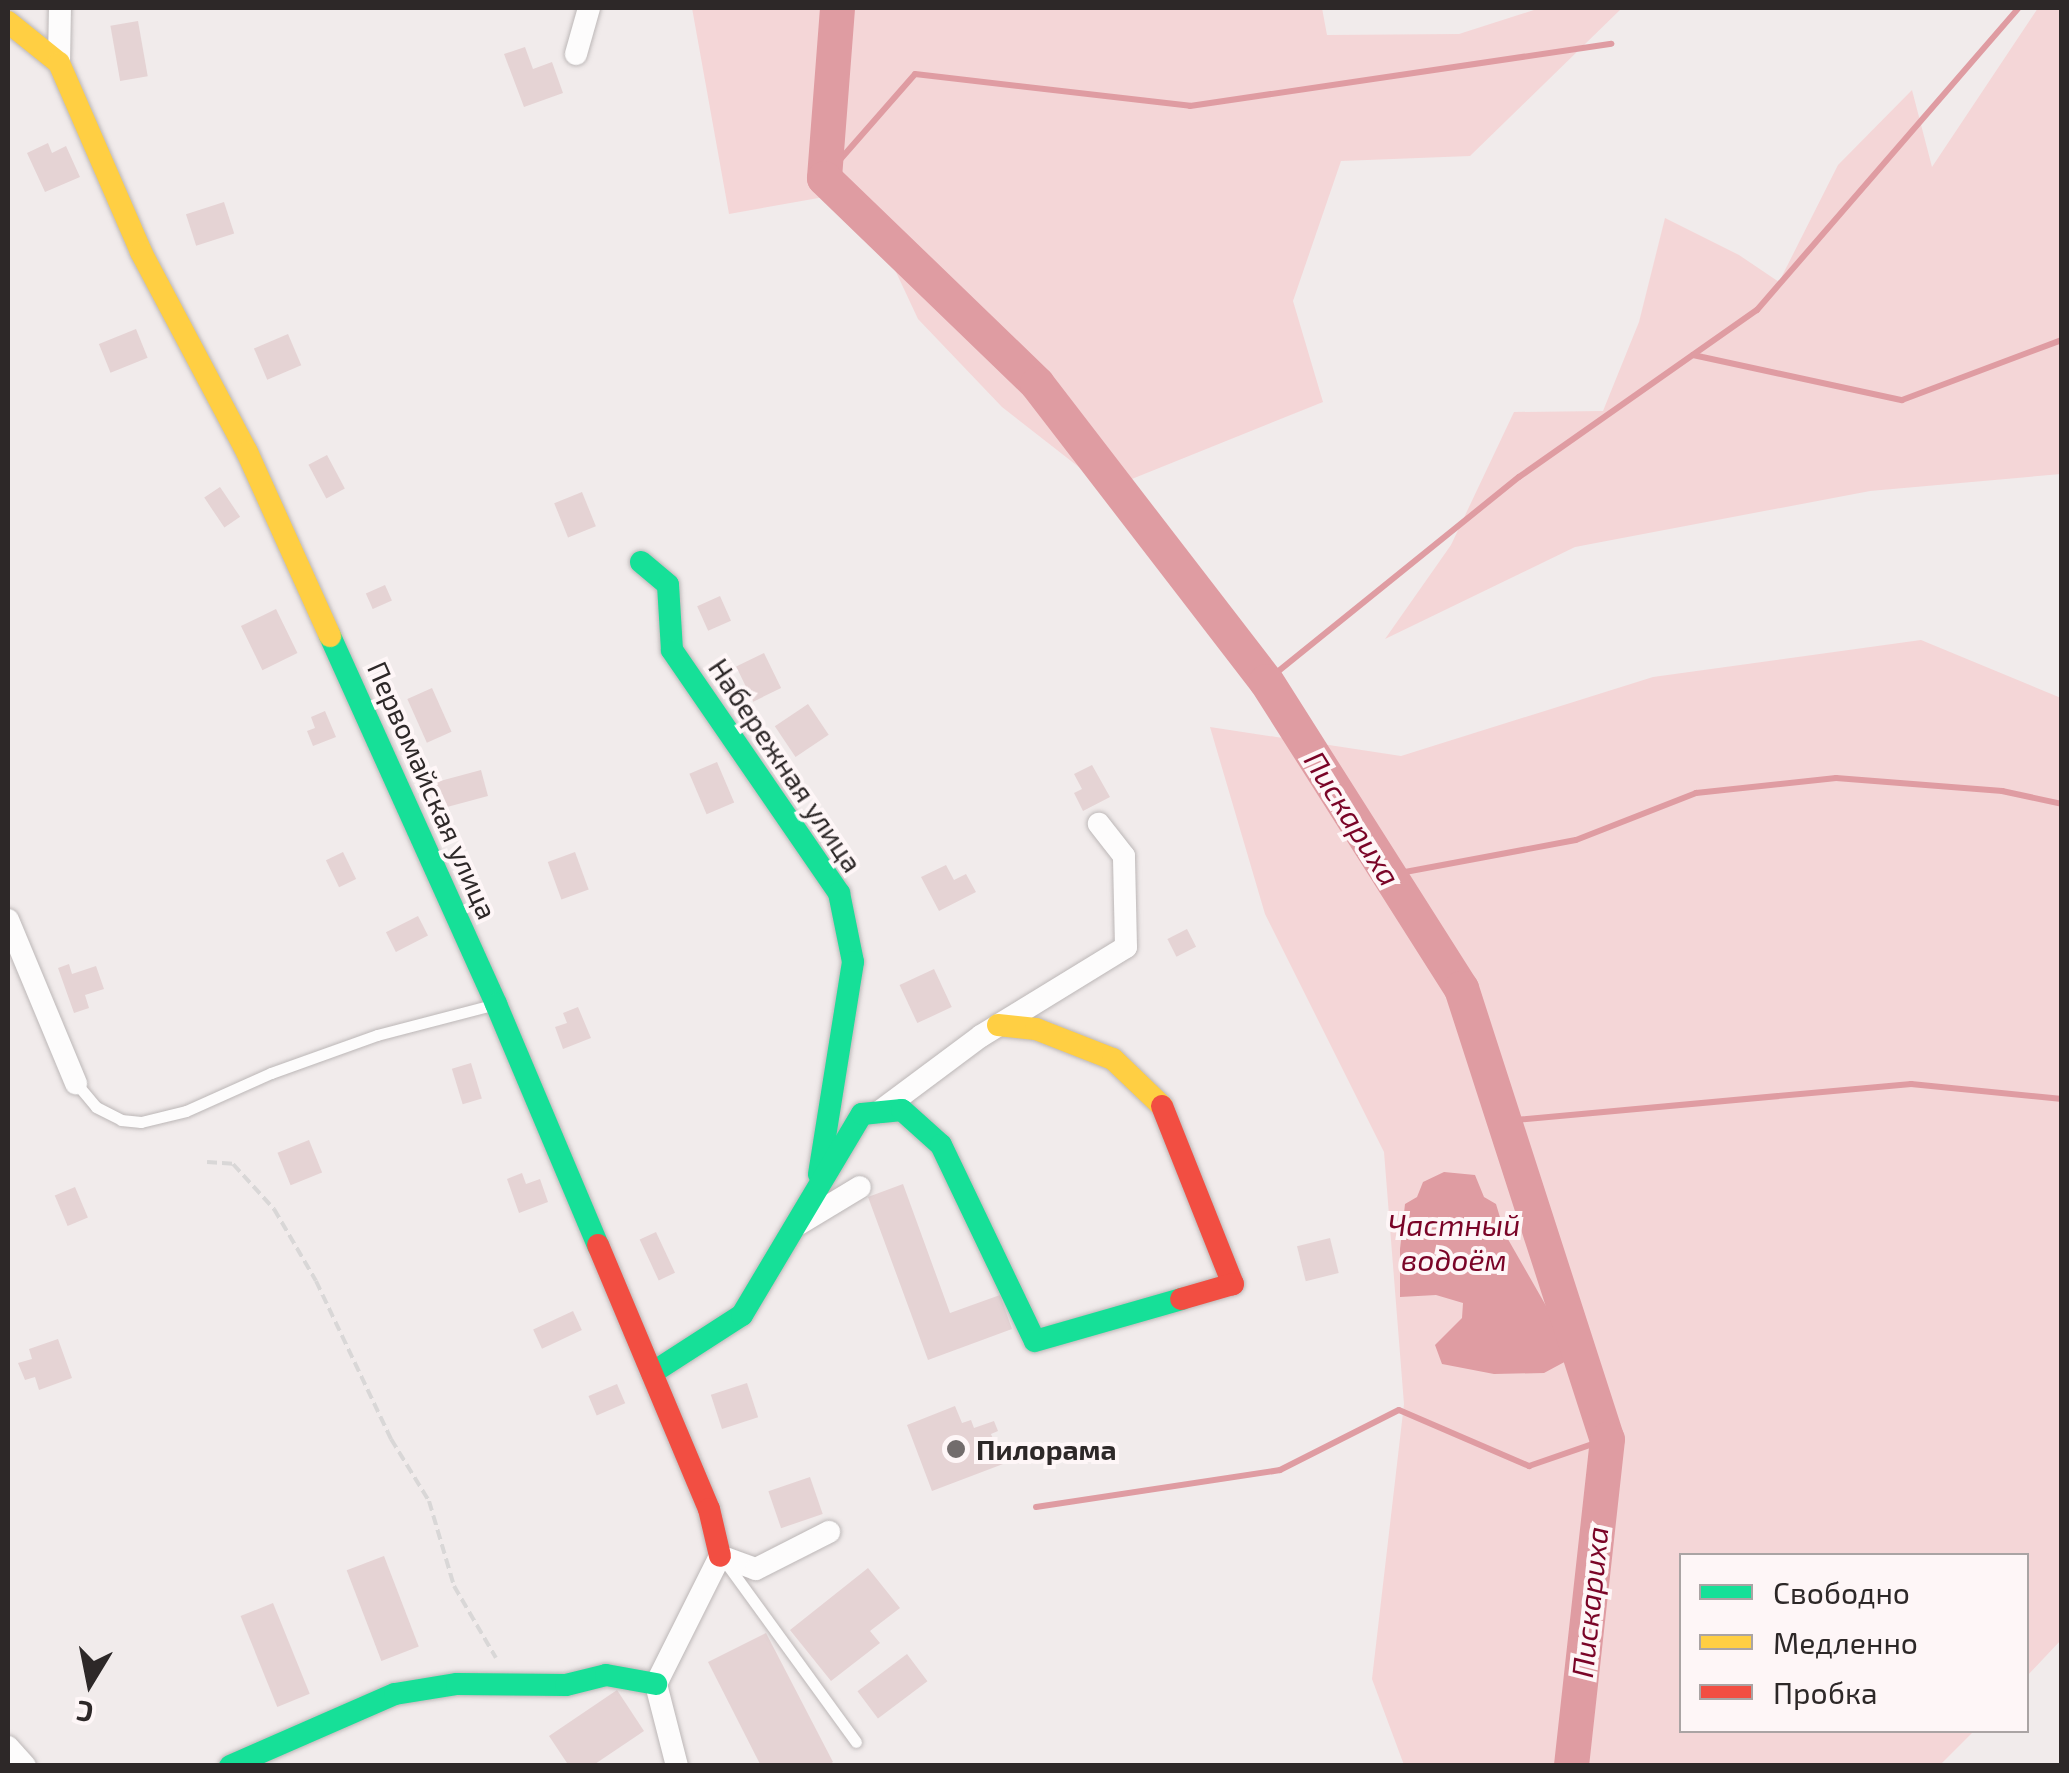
<!DOCTYPE html>
<meta charset="utf-8">
<style>
body{margin:0}
#map{position:relative;width:2069px;height:1773px;overflow:hidden;background:#f1ebeb;font-family:"Exo 2",sans-serif}
div>[style]{position:absolute}
[style*='--x']{left:calc(var(--x)*1px);top:calc(var(--y)*1px);width:calc(var(--w)*1px);rotate:calc(var(--a)*1deg)}
.green>*{inset:0;background:#f4d6d7}
.water>*{inset:0;background:#df9ca2}
.stream>*{height:6px;margin:-3px;padding:0 3px;transform-origin:3px;border-radius:3px;background:#df9ca2}
.river>*{height:35px;margin:-17.5px;padding:0 17.5px;transform-origin:17.5px;border-radius:17.5px;background:#df9ca2}
.building>*{inset:0;background:#e5d3d4;transform-origin:0 0}
.path>*{height:4px;margin-top:-2px;transform-origin:0;background:repeating-linear-gradient(90deg,#d9d7d7 0 10px,transparent 0 15px)}
.roads{filter:drop-shadow(0 0 2px #bcb7b7) drop-shadow(0 0 2px #bcb7b7)}
.lane>*{height:11px;margin:-5.5px;padding:0 5.5px;transform-origin:5.5px;border-radius:5.5px;background:#fdfcfc}
.street>*{height:22px;margin:-11px;padding:0 11px;transform-origin:11px;border-radius:11px;background:#fdfcfc}
.fast>*{height:22px;margin:-11px;padding:0 11px;transform-origin:11px;border-radius:11px;background:#16e098}
.slow>*{height:22px;margin:-11px;padding:0 11px;transform-origin:11px;border-radius:11px;background:#ffcf43}
.jam>*{height:22px;margin:-11px;padding:0 11px;transform-origin:11px;border-radius:11px;background:#f24e42}
.dots>*{width:28px;height:28px;translate:-50% -50%;box-sizing:border-box;border:5px solid #fef6f7;border-radius:50%}
span{translate:-50% -50%;white-space:nowrap;text-align:center;line-height:1.15;-webkit-text-stroke:8px #fef6f7;paint-order:stroke}
.street-label{font-size:28px;color:#2d2828}
.poi-label{font-size:28px;color:#2d2828;font-weight:700}
.left{translate:0 -50%;text-align:left}
.water-label{font-size:30px;color:#7a0427;font-style:italic}
.frame{position:absolute;inset:0;border:10px solid #2d2828;pointer-events:none}
.legend{position:absolute;left:1679px;top:1553px;width:350px;height:180px;box-sizing:border-box;background:#fef6f7;border:2px solid #aaa4a4;margin:0;padding:12px 18px;list-style:none;font-size:30px;color:#2d2828}
.legend li{display:flex;align-items:center;gap:20px;height:50px}
.legend b{width:50px;border:2px solid #aaa4a4}
.north{position:absolute;left:40px;top:1633px;width:100px;height:100px;-webkit-text-stroke:8px #fef6f7;paint-order:stroke;rotate:190deg;font-size:28px;font-weight:700;line-height:40px;text-align:center;color:#2d2828}
.north::after{content:'';display:block;margin:auto;width:35px;height:45px;background:#2d2828;clip-path:polygon(50% 0,100% 100%,50% 72%,0 100%)}
</style>
<div id="map">
<div class="green">
<i style="clip-path:polygon(692px 8px,1322px 8px,1327px 35px,1459px 34px,1540px 8px,1622px 8px,1470px 156px,1341px 161px,1293px 301px,1323px 402px,1107px 489px,1002px 407px,918px 319px,858px 191px,729px 214px)"></i>
<i style="clip-path:polygon(2038px 8px,2061px 8px,2061px 474px,1870px 491px,1575px 547px,1385px 639px,1451px 545px,1514px 412px,1603px 411px,1639px 322px,1665px 218px,1739px 255px,1779px 282px,1838px 165px,1912px 90px,1932px 167px)"></i>
<i style="clip-path:polygon(1921px 640px,2061px 698px,2061px 1640px,2027px 1676px,2026px 1556px,1682px 1556px,1682px 1730px,1974px 1731px,1940px 1765px,1404px 1765px,1372px 1679px,1404px 1404px,1384px 1152px,1265px 914px,1210px 727px,1401px 756px,1653px 677px)"></i>
</div>
<div class="water">
<i style="clip-path:polygon(1444px 1172px,1475px 1175px,1484px 1197px,1496px 1204px,1505px 1234px,1549px 1311px,1570px 1359px,1544px 1373px,1494px 1374px,1442px 1364px,1435px 1345px,1462px 1318px,1463px 1303px,1436px 1295px,1400px 1297px,1400px 1249px,1405px 1204px,1417px 1197px,1423px 1182px)"></i>
</div>
<div class="stream">
<i style="--x:824;--y:178;--w:138;--a:-48.8"></i>
<i style="--x:915;--y:74;--w:277;--a:6.6"></i>
<i style="--x:1190;--y:106;--w:426;--a:-8.4"></i>
<i style="--x:1693;--y:355;--w:214;--a:12.2"></i>
<i style="--x:1902;--y:400;--w:171;--a:-20.6"></i>
<i style="--x:1266;--y:681;--w:325;--a:-38.9"></i>
<i style="--x:1519;--y:477;--w:291;--a:-35.1"></i>
<i style="--x:1757;--y:310;--w:400;--a:-49.1"></i>
<i style="--x:1389;--y:875;--w:190;--a:-10.6"></i>
<i style="--x:1576;--y:840;--w:129;--a:-21.4"></i>
<i style="--x:1696;--y:793;--w:141;--a:-6.1"></i>
<i style="--x:1836;--y:778;--w:167;--a:4.5"></i>
<i style="--x:2002;--y:791;--w:61;--a:12.2"></i>
<i style="--x:1504;--y:1121;--w:409;--a:-5.2"></i>
<i style="--x:1911;--y:1084;--w:152;--a:5.7"></i>
<i style="--x:1036;--y:1507;--w:247;--a:-8.6"></i>
<i style="--x:1280;--y:1470;--w:133;--a:-26.8"></i>
<i style="--x:1399;--y:1410;--w:142;--a:23.3"></i>
<i style="--x:1529;--y:1466;--w:83;--a:-19.1"></i>
</div>
<div class="river">
<i style="--x:837;--y:8;--w:170;--a:94.4"></i>
<i style="--x:824;--y:178;--w:296;--a:44"></i>
<i style="--x:1037;--y:384;--w:375;--a:52.4"></i>
<i style="--x:1266;--y:681;--w:364;--a:57.6"></i>
<i style="--x:1461;--y:988;--w:474;--a:72.1"></i>
<i style="--x:1607;--y:1439;--w:329;--a:96.3"></i>
</div>
<div class="building">
<i style="left:138px;top:21px;width:56px;height:28px;rotate:80deg"></i>
<i style="clip-path:polygon(525px 47px,533px 69px,552px 62px,563px 93px,524px 107px,504px 54px)"></i>
<i style="clip-path:polygon(48px 143px,52px 153px,66px 146px,80px 177px,45px 192px,27px 153px)"></i>
<i style="left:224px;top:202px;width:33px;height:40px;rotate:72deg"></i>
<i style="left:136px;top:329px;width:31px;height:40px;rotate:68deg"></i>
<i style="left:288px;top:334px;width:34px;height:37px;rotate:67deg"></i>
<i style="left:327px;top:455px;width:38px;height:21px;rotate:62deg"></i>
<i style="left:220px;top:487px;width:36px;height:19px;rotate:56deg"></i>
<i style="left:582px;top:492px;width:37px;height:30px;rotate:68deg"></i>
<i style="left:385px;top:585px;width:17px;height:21px;rotate:66deg"></i>
<i style="left:720px;top:596px;width:27px;height:25px;rotate:66deg"></i>
<i style="left:276px;top:609px;width:49px;height:39px;rotate:64deg"></i>
<i style="left:764px;top:653px;width:39px;height:31px;rotate:64deg"></i>
<i style="left:432px;top:688px;width:48px;height:27px;rotate:66deg"></i>
<i style="left:808px;top:704px;width:37px;height:40px;rotate:56deg"></i>
<i style="clip-path:polygon(325px 711px,336px 737px,313px 746px,307px 731px,315px 728px,311px 717px)"></i>
<i style="left:717px;top:762px;width:44px;height:30px;rotate:67deg"></i>
<i style="clip-path:polygon(1092px 765px,1110px 797px,1083px 811px,1074px 793px,1082px 789px,1074px 774px)"></i>
<i style="left:481px;top:770px;width:27px;height:50px;rotate:75deg"></i>
<i style="left:343px;top:852px;width:30px;height:19px;rotate:64deg"></i>
<i style="left:575px;top:852px;width:40px;height:29px;rotate:70deg"></i>
<i style="clip-path:polygon(946px 865px,954px 880px,966px 874px,976px 892px,939px 911px,921px 877px)"></i>
<i style="left:418px;top:916px;width:22px;height:36px;rotate:63deg"></i>
<i style="left:1187px;top:929px;width:20px;height:22px;rotate:63deg"></i>
<i style="clip-path:polygon(69px 964px,72px 974px,96px 966px,104px 989px,85px 995px,89px 1008px,74px 1013px,58px 968px)"></i>
<i style="left:934px;top:969px;width:42px;height:38px;rotate:65deg"></i>
<i style="clip-path:polygon(578px 1007px,591px 1038px,563px 1049px,555px 1027px,567px 1023px,563px 1013px)"></i>
<i style="left:471px;top:1063px;width:37px;height:20px;rotate:73deg"></i>
<i style="left:309px;top:1140px;width:35px;height:34px;rotate:68deg"></i>
<i style="clip-path:polygon(522px 1173px,526px 1184px,540px 1179px,548px 1202px,519px 1213px,507px 1179px)"></i>
<i style="clip-path:polygon(903px 1184px,950px 1313px,1000px 1295px,1012px 1329px,928px 1360px,868px 1197px)"></i>
<i style="left:75px;top:1187px;width:33px;height:22px;rotate:67deg"></i>
<i style="left:656px;top:1232px;width:45px;height:18px;rotate:65deg"></i>
<i style="left:1330px;top:1238px;width:36px;height:34px;rotate:76deg"></i>
<i style="left:573px;top:1311px;width:21px;height:44px;rotate:65deg"></i>
<i style="clip-path:polygon(58px 1339px,72px 1378px,39px 1390px,35px 1377px,25px 1380px,18px 1363px,32px 1359px,29px 1349px)"></i>
<i style="left:747px;top:1383px;width:36px;height:38px;rotate:72deg"></i>
<i style="left:617px;top:1384px;width:21px;height:31px;rotate:67deg"></i>
<i style="clip-path:polygon(955px 1406px,962px 1423px,971px 1420px,974px 1428px,994px 1421px,998px 1431px,991px 1434px,1003px 1464px,932px 1491px,907px 1425px)"></i>
<i style="left:810px;top:1477px;width:39px;height:44px;rotate:71deg"></i>
<i style="left:384px;top:1556px;width:97px;height:40px;rotate:69deg"></i>
<i style="clip-path:polygon(868px 1568px,900px 1608px,870px 1631px,880px 1643px,831px 1681px,790px 1630px)"></i>
<i style="left:273px;top:1603px;width:98px;height:35px;rotate:68deg"></i>
<i style="clip-path:polygon(766px 1633px,833px 1762px,827px 1766px,761px 1766px,708px 1662px)"></i>
<i style="left:907px;top:1654px;width:34px;height:62px;rotate:53deg"></i>
<i style="clip-path:polygon(617px 1690px,644px 1731px,592px 1766px,569px 1766px,549px 1736px)"></i>
</div>
<div class="path">
<i style="--x:207;--y:1162;--w:26;--a:4"></i>
<i style="--x:233;--y:1164;--w:61;--a:47.7"></i>
<i style="--x:274;--y:1209;--w:83;--a:59.7"></i>
<i style="--x:316;--y:1281;--w:175;--a:64.6"></i>
<i style="--x:391;--y:1439;--w:73;--a:58.5"></i>
<i style="--x:429;--y:1501;--w:89;--a:73.6"></i>
<i style="--x:454;--y:1586;--w:83;--a:59.7"></i>
</div>
<div class="roads">
<div class="lane">
<i style="--x:76;--y:1083;--w:31;--a:50"></i>
<i style="--x:96;--y:1107;--w:28;--a:27"></i>
<i style="--x:121;--y:1120;--w:20;--a:6"></i>
<i style="--x:141;--y:1122;--w:46;--a:-13.7"></i>
<i style="--x:186;--y:1111;--w:93;--a:-24.1"></i>
<i style="--x:271;--y:1073;--w:113;--a:-19.7"></i>
<i style="--x:377;--y:1035;--w:119;--a:-14.6"></i>
<i style="--x:726;--y:1563;--w:221;--a:54"></i>
</div>
<div class="street">
<i style="--x:576;--y:54;--w:48;--a:-74.2"></i>
<i style="--x:59;--y:63;--w:55;--a:-89"></i>
<i style="--x:8;--y:920;--w:177;--a:67.4"></i>
<i style="--x:879;--y:1112;--w:127;--a:-36.7"></i>
<i style="--x:981;--y:1036;--w:170;--a:-31.5"></i>
<i style="--x:1126;--y:947;--w:91;--a:-91.3"></i>
<i style="--x:1124;--y:856;--w:41;--a:-128"></i>
<i style="--x:799;--y:1224;--w:71;--a:-31.2"></i>
<i style="--x:8;--y:1747;--w:25;--a:48"></i>
<i style="--x:677;--y:1766;--w:85;--a:-104.4"></i>
<i style="--x:656;--y:1684;--w:143;--a:-63.4"></i>
<i style="--x:720;--y:1556;--w:38;--a:20"></i>
<i style="--x:756;--y:1569;--w:82;--a:-26.9"></i>
</div>
<div class="fast">
<i style="--x:641;--y:562;--w:35;--a:40"></i>
<i style="--x:668;--y:585;--w:65;--a:86.5"></i>
<i style="--x:672;--y:650;--w:295;--a:55.5"></i>
<i style="--x:839;--y:893;--w:70;--a:78.5"></i>
<i style="--x:853;--y:962;--w:215;--a:99.1"></i>
<i style="--x:330;--y:636;--w:404;--a:65.7"></i>
<i style="--x:496;--y:1004;--w:262;--a:67.1"></i>
<i style="--x:652;--y:1373;--w:107;--a:-32.8"></i>
<i style="--x:742;--y:1315;--w:234;--a:-59.2"></i>
<i style="--x:862;--y:1114;--w:40;--a:-5.7"></i>
<i style="--x:902;--y:1110;--w:52;--a:41.9"></i>
<i style="--x:941;--y:1145;--w:217;--a:64.4"></i>
<i style="--x:1035;--y:1341;--w:152;--a:-16"></i>
<i style="--x:230;--y:1766;--w:180;--a:-23.6"></i>
<i style="--x:395;--y:1694;--w:63;--a:-9.2"></i>
<i style="--x:457;--y:1684;--w:109;--a:0.5"></i>
<i style="--x:566;--y:1685;--w:41;--a:-14"></i>
<i style="--x:606;--y:1675;--w:51;--a:10.2"></i>
</div>
<div class="slow">
<i style="--x:8;--y:22;--w:65;--a:38.8"></i>
<i style="--x:59;--y:63;--w:206;--a:66.5"></i>
<i style="--x:141;--y:252;--w:226;--a:62.1"></i>
<i style="--x:247;--y:452;--w:202;--a:65.7"></i>
<i style="--x:998;--y:1025;--w:38;--a:6"></i>
<i style="--x:1036;--y:1029;--w:83;--a:21.3"></i>
<i style="--x:1113;--y:1059;--w:68;--a:43.8"></i>
</div>
<div class="jam">
<i style="--x:1162;--y:1106;--w:192;--a:68.3"></i>
<i style="--x:1233;--y:1284;--w:54;--a:163.9"></i>
<i style="--x:598;--y:1245;--w:286;--a:67.2"></i>
<i style="--x:709;--y:1509;--w:48;--a:76.8"></i>
</div>
</div>
<div class="dots">
<i style="left:956px;top:1449px;background:#726c6c"></i>
</div>
<div class="street-label">
<span style="left:786px;top:765px;rotate:56deg">Набережная улица</span>
<span style="left:433px;top:790px;rotate:66deg">Первомайская улица</span>
</div>
<div class="poi-label">
<span class="left" style="left:976px;top:1449px">Пилорама</span>
</div>
<div class="water-label">
<span style="left:1353px;top:818px;rotate:58deg">Пискариха</span>
<span style="left:1454px;top:1241px">Частный<br>водоём</span>
<span style="left:1589px;top:1602px;rotate:-84deg">Пискариха</span>
</div>
<div class="frame"></div>
<ul class="legend">
<li><b style="height:12px;background:#16e098"></b>Свободно</li>
<li><b style="height:12px;background:#ffcf43"></b>Медленно</li>
<li><b style="height:12px;background:#f24e42"></b>Пробка</li>
</ul>
<div class="north">С</div>
</div>
